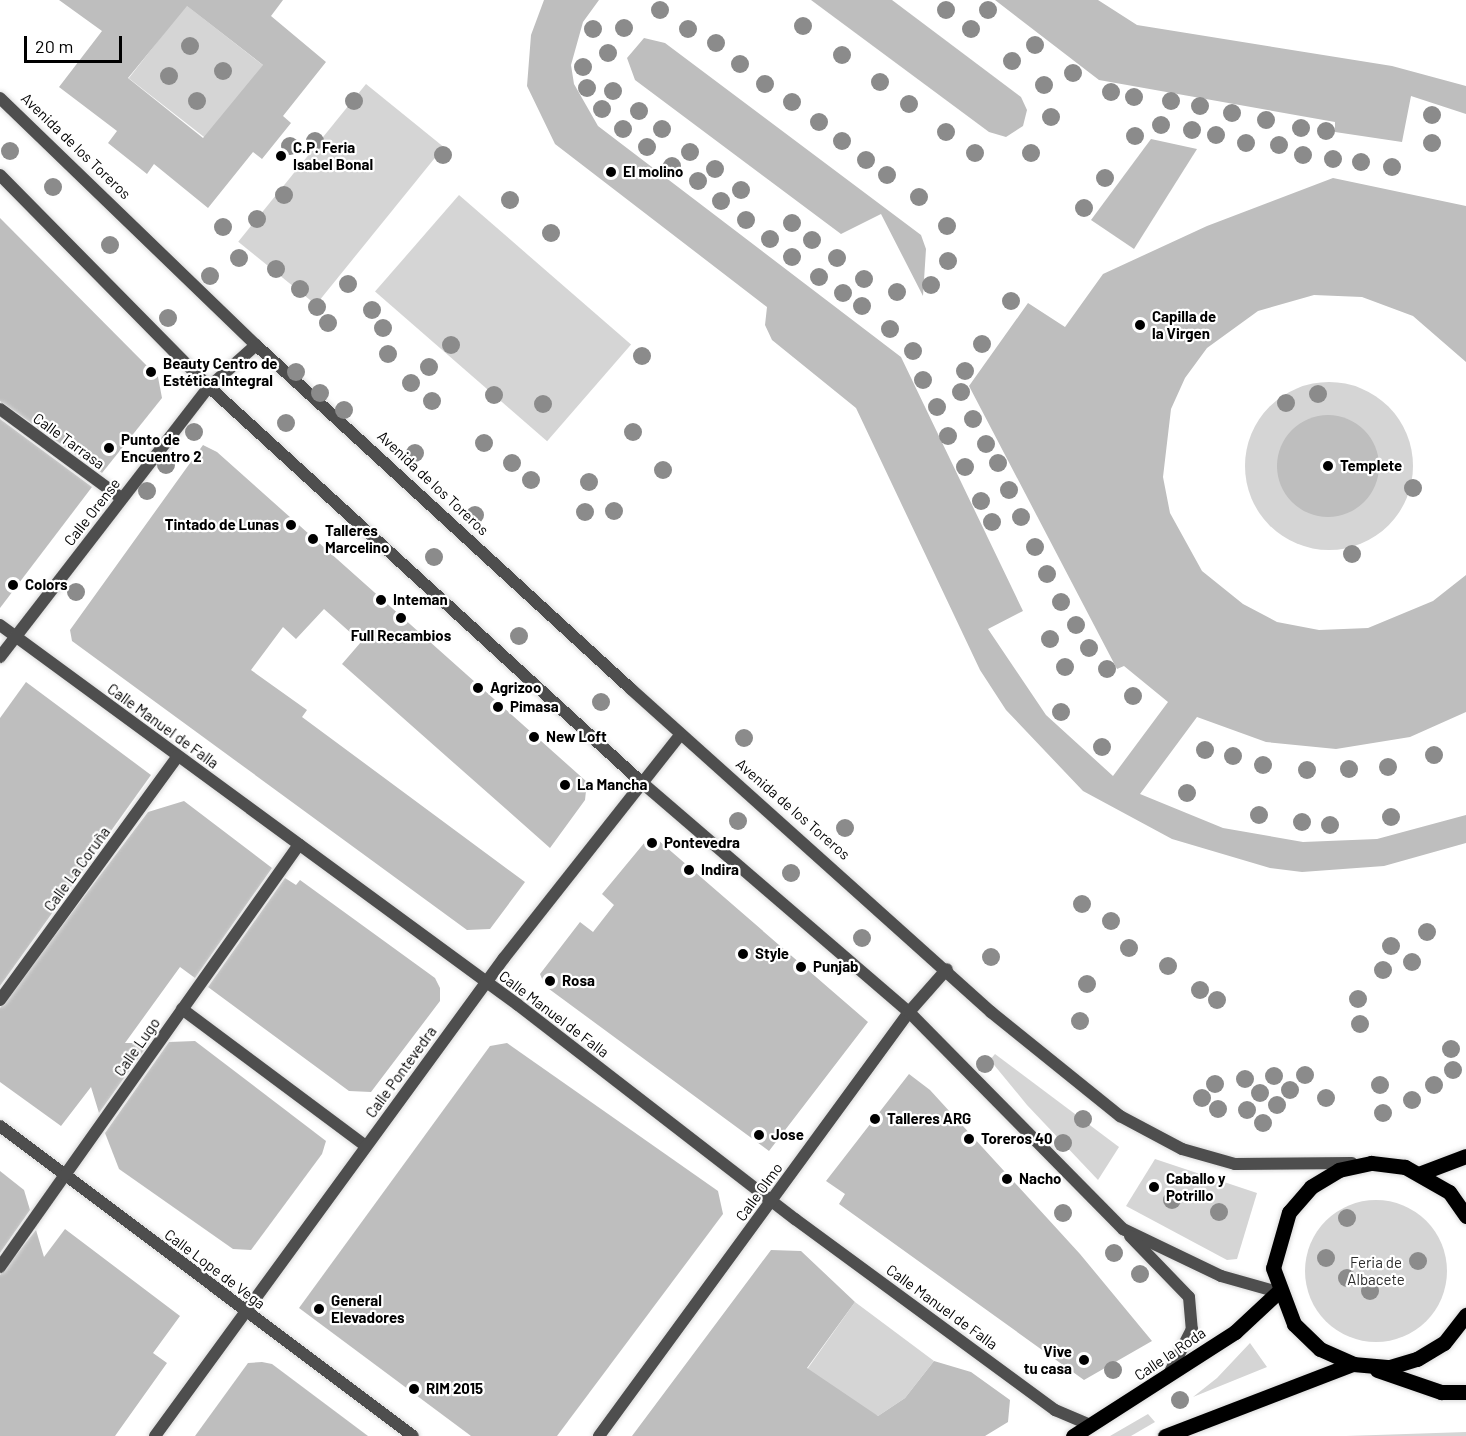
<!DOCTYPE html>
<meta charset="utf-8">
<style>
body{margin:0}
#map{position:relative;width:1466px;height:1436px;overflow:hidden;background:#fff;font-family:Barlow,sans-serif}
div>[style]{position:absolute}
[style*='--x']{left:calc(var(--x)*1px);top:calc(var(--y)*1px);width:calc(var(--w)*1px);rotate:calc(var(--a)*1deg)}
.green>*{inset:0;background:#d5d5d5;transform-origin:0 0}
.round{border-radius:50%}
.building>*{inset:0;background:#bebebe}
.roads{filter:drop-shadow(0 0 2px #dbdbdb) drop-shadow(0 0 2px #dbdbdb)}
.pedestrian>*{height:12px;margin:-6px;padding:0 6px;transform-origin:6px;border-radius:6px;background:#4e4e4e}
.minor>*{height:12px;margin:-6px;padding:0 6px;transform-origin:6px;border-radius:6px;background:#4e4e4e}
.primary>*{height:15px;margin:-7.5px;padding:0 7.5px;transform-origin:7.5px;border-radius:7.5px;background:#000}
.trees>*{width:18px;height:18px;margin:-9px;border-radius:50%;background:#8b8b8b}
.dots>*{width:16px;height:16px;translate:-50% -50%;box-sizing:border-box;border:3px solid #fff;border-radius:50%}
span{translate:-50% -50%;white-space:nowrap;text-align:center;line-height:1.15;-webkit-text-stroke:4.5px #fff;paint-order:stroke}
.street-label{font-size:15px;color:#000}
.poi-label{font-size:15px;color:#000;font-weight:700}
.left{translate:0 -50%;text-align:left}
.right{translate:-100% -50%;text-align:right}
.park-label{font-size:15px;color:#2c2c2c}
.scale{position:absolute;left:24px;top:36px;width:98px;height:27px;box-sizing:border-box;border:3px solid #000;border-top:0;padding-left:8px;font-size:18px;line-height:21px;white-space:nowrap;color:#000;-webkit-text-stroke:4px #fff;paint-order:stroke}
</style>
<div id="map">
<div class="green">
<i style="left:186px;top:5px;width:98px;height:93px;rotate:38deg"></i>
<i style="left:366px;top:84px;width:100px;height:203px;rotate:39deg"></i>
<i style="left:459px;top:195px;width:228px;height:128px;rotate:41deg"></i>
<i class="round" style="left:1245px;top:382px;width:168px;height:168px"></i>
<i style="clip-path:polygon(995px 1054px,1119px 1147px,1098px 1180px,1027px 1105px,990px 1060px)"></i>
<i style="clip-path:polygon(1155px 1159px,1257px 1193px,1237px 1259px,1227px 1260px,1126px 1206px)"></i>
<i class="round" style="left:1305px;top:1200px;width:142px;height:142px"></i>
<i style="clip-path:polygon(855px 1302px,934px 1361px,905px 1398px,878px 1416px,798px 1382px)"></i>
<i style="clip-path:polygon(1250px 1343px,1267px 1367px,1193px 1397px,1217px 1378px)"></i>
<i style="clip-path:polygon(1148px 1414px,1155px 1422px,1131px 1436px,1110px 1436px)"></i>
<i style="clip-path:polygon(1466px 1432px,1466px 1436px,1346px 1436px)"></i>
</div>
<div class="building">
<i style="clip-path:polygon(evenodd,59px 0,283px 0,271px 16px,326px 62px,283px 116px,291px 123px,262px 159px,253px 152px,208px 208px,154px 164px,147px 174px,108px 143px,117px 131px,59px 87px,102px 31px,59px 0,187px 6px,263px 65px,203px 138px,128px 78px,187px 6px)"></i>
<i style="clip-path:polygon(544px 0,599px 0,583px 22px,571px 65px,574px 84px,598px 126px,901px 357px,1023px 611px,988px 629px,1046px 715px,1113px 776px,1168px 702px,1124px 666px,1117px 669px,969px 386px,1028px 303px,1065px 327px,1103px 274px,1207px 226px,1333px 178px,1466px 206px,1466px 362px,1413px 316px,1362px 297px,1314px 295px,1258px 311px,1207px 348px,1185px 378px,1171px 409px,1163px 477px,1170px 513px,1202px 571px,1243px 604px,1277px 622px,1319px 630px,1368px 628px,1433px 601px,1466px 575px,1466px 712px,1410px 737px,1336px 749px,1266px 742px,1197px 717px,1140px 794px,1223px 828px,1303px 842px,1377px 839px,1466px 815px,1466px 843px,1384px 866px,1302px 872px,1270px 868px,1172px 839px,1083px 791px,1006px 710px,980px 670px,856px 408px,772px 340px,765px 325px,767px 307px,555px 144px,527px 86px,531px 35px)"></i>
<i style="clip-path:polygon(811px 0,892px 0,1021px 97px,1027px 110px,1023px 126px,1006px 137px,989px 132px)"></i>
<i style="clip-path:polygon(995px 0,1098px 0,1137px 25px,1392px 66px,1466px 86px,1466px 114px,1411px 96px,1402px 142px,1335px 132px,1335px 122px,1099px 80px)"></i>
<i style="clip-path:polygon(644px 38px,665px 43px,921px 235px,926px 249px,923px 296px,881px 214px,841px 234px,635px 80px,627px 58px)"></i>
<i style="clip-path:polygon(1151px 139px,1197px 149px,1134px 249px,1091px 220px)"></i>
<i style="clip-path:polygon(0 218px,158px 377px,162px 398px,102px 473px,0 401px)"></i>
<i class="round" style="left:1277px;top:415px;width:102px;height:102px"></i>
<i style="clip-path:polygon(0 419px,92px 487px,0 608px)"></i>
<i style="clip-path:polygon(203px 445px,217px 452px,587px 782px,585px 800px,550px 848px,342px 664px,361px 642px,324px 609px,296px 639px,283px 627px,251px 670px,307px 710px,302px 717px,525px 882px,490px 929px,467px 930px,72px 641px,70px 630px)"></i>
<i style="clip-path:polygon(26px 682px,151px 775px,0 986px,0 718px)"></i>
<i style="clip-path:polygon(184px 801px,272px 868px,195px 978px,180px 967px,125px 1043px,149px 1043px,99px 1113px,91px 1087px,61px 1126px,0 1082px,0 1008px,148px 812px)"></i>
<i style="clip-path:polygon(658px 840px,868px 1022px,769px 1151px,545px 986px,540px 974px,580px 922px,593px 932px,614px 905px,602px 894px,645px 842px)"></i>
<i style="clip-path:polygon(285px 878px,296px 885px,300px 880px,435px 978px,440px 988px,440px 1001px,371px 1092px,349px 1091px,208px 987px)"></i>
<i style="clip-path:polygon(195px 1041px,326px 1141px,322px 1154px,251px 1250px,233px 1249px,119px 1169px,105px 1133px,169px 1042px)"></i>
<i style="clip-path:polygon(507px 1043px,718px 1191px,723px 1214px,557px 1436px,471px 1436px,299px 1308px,490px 1046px)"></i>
<i style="clip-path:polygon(909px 1074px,930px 1090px,1080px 1254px,1152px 1341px,1084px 1380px,839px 1204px,845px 1194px,826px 1181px)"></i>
<i style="clip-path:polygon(0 1171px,24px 1190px,30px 1210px,0 1253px)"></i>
<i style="clip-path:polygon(65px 1229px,180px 1316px,153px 1353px,167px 1363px,115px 1436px,0 1436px,0 1275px,36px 1230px,44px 1257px)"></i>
<i style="clip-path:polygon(771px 1250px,801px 1251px,855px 1302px,807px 1368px,878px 1416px,905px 1398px,934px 1361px,971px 1372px,1010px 1400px,1008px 1422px,985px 1436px,632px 1436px)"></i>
<i style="clip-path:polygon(262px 1362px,272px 1364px,368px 1436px,195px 1436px,248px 1363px)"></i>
</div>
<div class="roads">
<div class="pedestrian">
<i style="--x:0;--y:1267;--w:113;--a:-54.8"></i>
</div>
<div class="minor">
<i style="--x:0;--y:98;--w:356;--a:44"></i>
<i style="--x:256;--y:345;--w:509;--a:42.53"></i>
<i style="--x:631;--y:689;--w:484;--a:41.9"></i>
<i style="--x:991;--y:1012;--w:166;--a:38.9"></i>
<i style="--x:1120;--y:1116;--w:70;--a:28"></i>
<i style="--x:1182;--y:1149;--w:55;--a:15.8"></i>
<i style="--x:1235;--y:1164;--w:117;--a:-0.5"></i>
<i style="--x:0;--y:175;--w:298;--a:45.4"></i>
<i style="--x:209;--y:387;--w:583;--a:42.43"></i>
<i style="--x:639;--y:780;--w:356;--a:40.7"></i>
<i style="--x:909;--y:1012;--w:305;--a:45.4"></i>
<i style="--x:1123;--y:1229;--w:109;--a:25.6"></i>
<i style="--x:1221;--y:1276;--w:59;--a:15.7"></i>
<i style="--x:0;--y:409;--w:150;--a:36.3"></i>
<i style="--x:0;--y:625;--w:642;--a:36.26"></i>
<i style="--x:518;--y:1005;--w:350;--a:37.7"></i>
<i style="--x:795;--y:1219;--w:323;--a:36.3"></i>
<i style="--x:1055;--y:1410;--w:39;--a:23"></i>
<i style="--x:0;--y:657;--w:341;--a:-52.3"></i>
<i style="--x:209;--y:387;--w:63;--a:-41.8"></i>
<i style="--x:0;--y:1000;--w:302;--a:-53.9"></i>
<i style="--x:182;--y:1009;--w:229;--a:36.7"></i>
<i style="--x:0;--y:1126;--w:516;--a:36.89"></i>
<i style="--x:65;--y:1175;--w:405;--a:-54.7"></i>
<i style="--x:1130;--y:1236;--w:85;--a:46"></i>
<i style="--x:1189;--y:1297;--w:32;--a:85"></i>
<i style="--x:1192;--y:1329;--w:48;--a:117.1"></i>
<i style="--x:155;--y:1436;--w:592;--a:-53.87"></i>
<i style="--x:504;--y:958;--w:285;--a:-51.7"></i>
<i style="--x:599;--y:1436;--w:525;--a:-53.83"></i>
<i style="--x:909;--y:1012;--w:57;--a:-48.5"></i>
</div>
<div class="primary">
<i style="--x:1421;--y:1173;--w:48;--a:-20.7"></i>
<i style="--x:1466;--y:1216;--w:29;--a:-125"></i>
<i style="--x:1449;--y:1192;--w:51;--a:-150.4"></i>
<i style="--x:1405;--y:1167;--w:34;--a:-173"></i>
<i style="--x:1371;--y:1163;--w:33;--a:168"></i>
<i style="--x:1339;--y:1170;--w:33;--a:149"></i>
<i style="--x:1311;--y:1187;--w:33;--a:131"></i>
<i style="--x:1289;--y:1212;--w:58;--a:105.9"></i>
<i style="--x:1273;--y:1268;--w:60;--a:69.4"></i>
<i style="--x:1294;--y:1324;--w:36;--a:44"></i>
<i style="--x:1320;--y:1349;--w:36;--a:24"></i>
<i style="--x:1353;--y:1364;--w:37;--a:5"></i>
<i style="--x:1390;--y:1367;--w:28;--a:-17"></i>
<i style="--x:1417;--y:1359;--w:31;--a:-31"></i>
<i style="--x:1444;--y:1343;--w:36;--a:-52"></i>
<i style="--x:1377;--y:1370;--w:68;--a:19"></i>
<i style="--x:1441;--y:1392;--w:25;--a:0"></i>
<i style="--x:1073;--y:1436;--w:193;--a:-32.7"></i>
<i style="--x:1235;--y:1332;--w:59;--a:-42.9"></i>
<i style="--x:1165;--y:1436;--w:201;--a:-21"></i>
</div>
</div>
<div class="trees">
<i style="left:660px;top:10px"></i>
<i style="left:946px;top:10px"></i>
<i style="left:988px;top:10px"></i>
<i style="left:803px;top:26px"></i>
<i style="left:624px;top:28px"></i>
<i style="left:593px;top:29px"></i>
<i style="left:688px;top:29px"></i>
<i style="left:971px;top:29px"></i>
<i style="left:716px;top:43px"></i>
<i style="left:1035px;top:45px"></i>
<i style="left:190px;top:46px"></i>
<i style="left:608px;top:53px"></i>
<i style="left:842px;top:55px"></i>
<i style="left:1012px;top:61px"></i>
<i style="left:740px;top:64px"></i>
<i style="left:583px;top:67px"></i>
<i style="left:223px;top:71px"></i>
<i style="left:1073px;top:73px"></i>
<i style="left:169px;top:76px"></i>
<i style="left:880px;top:82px"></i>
<i style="left:765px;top:84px"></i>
<i style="left:1044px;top:85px"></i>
<i style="left:587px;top:88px"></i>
<i style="left:613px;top:91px"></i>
<i style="left:1111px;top:92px"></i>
<i style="left:1134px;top:97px"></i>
<i style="left:197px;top:101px"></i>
<i style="left:354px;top:101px"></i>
<i style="left:1171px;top:101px"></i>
<i style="left:792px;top:102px"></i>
<i style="left:909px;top:104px"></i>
<i style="left:1200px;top:106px"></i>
<i style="left:602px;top:109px"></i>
<i style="left:639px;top:111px"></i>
<i style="left:1232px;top:113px"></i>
<i style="left:1432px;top:115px"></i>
<i style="left:1051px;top:117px"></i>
<i style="left:1266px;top:120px"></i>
<i style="left:819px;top:122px"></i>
<i style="left:1161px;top:125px"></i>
<i style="left:1301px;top:128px"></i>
<i style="left:623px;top:129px"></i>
<i style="left:662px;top:129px"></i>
<i style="left:1192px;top:130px"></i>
<i style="left:1326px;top:131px"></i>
<i style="left:946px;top:132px"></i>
<i style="left:1216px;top:135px"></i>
<i style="left:1135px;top:136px"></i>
<i style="left:315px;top:141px"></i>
<i style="left:842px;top:141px"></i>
<i style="left:1246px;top:143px"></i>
<i style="left:1432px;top:143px"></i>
<i style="left:1279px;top:145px"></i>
<i style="left:290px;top:146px"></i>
<i style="left:647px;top:147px"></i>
<i style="left:10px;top:151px"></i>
<i style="left:690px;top:152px"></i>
<i style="left:975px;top:153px"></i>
<i style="left:1031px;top:153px"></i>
<i style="left:443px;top:155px"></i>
<i style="left:1303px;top:155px"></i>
<i style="left:1333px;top:159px"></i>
<i style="left:866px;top:160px"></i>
<i style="left:1361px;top:162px"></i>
<i style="left:672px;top:166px"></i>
<i style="left:1392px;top:167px"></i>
<i style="left:715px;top:169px"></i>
<i style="left:887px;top:175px"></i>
<i style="left:1105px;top:178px"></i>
<i style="left:698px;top:181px"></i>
<i style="left:53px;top:187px"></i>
<i style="left:741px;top:190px"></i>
<i style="left:284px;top:195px"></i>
<i style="left:919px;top:197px"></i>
<i style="left:510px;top:200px"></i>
<i style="left:721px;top:201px"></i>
<i style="left:1084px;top:208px"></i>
<i style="left:257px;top:219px"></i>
<i style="left:746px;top:220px"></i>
<i style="left:792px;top:223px"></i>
<i style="left:947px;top:226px"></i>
<i style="left:223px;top:227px"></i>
<i style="left:551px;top:233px"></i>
<i style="left:770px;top:239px"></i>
<i style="left:812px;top:240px"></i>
<i style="left:110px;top:245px"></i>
<i style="left:792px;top:257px"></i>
<i style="left:239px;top:258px"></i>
<i style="left:837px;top:258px"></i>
<i style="left:948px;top:261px"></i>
<i style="left:276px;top:269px"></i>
<i style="left:210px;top:276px"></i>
<i style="left:819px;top:277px"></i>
<i style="left:864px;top:279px"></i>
<i style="left:348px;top:284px"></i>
<i style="left:931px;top:285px"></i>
<i style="left:300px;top:289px"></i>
<i style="left:897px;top:292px"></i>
<i style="left:843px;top:293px"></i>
<i style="left:1011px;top:301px"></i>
<i style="left:862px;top:306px"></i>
<i style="left:317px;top:307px"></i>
<i style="left:372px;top:310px"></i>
<i style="left:168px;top:318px"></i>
<i style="left:328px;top:323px"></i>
<i style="left:383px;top:328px"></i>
<i style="left:890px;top:329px"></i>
<i style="left:982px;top:344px"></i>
<i style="left:451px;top:345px"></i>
<i style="left:913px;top:351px"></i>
<i style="left:388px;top:354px"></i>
<i style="left:642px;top:356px"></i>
<i style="left:429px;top:367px"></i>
<i style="left:965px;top:371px"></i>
<i style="left:296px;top:372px"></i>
<i style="left:923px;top:380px"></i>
<i style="left:411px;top:383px"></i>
<i style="left:961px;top:392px"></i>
<i style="left:320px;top:393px"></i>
<i style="left:1318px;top:394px"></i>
<i style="left:494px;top:395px"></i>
<i style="left:432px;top:401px"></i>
<i style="left:1286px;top:403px"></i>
<i style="left:543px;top:404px"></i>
<i style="left:937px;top:407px"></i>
<i style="left:344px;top:410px"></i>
<i style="left:973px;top:419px"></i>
<i style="left:286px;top:423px"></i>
<i style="left:194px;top:432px"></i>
<i style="left:633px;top:432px"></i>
<i style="left:948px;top:436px"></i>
<i style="left:484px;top:443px"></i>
<i style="left:986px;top:444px"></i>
<i style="left:415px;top:453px"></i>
<i style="left:512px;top:463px"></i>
<i style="left:998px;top:463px"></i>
<i style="left:166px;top:465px"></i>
<i style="left:965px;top:467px"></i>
<i style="left:663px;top:470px"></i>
<i style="left:531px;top:480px"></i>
<i style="left:589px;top:482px"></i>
<i style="left:1413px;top:488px"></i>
<i style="left:1009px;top:490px"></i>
<i style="left:147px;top:491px"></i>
<i style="left:981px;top:501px"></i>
<i style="left:614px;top:511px"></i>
<i style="left:585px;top:512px"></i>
<i style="left:475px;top:515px"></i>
<i style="left:1021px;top:517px"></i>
<i style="left:992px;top:522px"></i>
<i style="left:1035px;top:547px"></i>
<i style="left:1352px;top:554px"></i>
<i style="left:434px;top:557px"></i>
<i style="left:1047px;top:574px"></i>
<i style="left:76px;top:592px"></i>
<i style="left:1061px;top:602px"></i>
<i style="left:1076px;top:625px"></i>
<i style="left:519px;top:636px"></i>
<i style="left:1050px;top:639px"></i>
<i style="left:1089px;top:648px"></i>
<i style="left:1065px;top:667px"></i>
<i style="left:1107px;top:669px"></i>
<i style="left:1133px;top:696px"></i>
<i style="left:601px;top:702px"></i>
<i style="left:1061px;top:712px"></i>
<i style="left:744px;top:738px"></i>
<i style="left:1102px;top:747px"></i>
<i style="left:1205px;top:750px"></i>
<i style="left:1434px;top:755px"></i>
<i style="left:1233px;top:756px"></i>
<i style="left:1263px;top:765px"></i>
<i style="left:1388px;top:767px"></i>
<i style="left:1349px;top:769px"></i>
<i style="left:1307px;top:770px"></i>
<i style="left:1187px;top:793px"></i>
<i style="left:1259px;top:815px"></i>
<i style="left:1391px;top:817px"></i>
<i style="left:738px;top:821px"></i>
<i style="left:1302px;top:822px"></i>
<i style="left:1330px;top:825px"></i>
<i style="left:845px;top:828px"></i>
<i style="left:791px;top:873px"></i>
<i style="left:1082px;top:904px"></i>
<i style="left:1111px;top:921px"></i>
<i style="left:1427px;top:932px"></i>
<i style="left:862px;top:938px"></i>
<i style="left:1391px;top:946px"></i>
<i style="left:1129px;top:948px"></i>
<i style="left:991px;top:957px"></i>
<i style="left:1412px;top:962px"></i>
<i style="left:1168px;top:966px"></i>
<i style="left:1383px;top:970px"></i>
<i style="left:1087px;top:984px"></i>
<i style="left:1200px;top:990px"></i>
<i style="left:1358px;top:999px"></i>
<i style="left:1217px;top:1000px"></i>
<i style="left:1080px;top:1021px"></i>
<i style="left:1360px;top:1024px"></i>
<i style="left:1451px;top:1049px"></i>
<i style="left:985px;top:1064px"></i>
<i style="left:1453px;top:1070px"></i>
<i style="left:1305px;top:1075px"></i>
<i style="left:1274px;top:1076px"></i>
<i style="left:1245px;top:1079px"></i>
<i style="left:1215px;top:1084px"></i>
<i style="left:1380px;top:1085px"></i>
<i style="left:1434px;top:1085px"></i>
<i style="left:1290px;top:1090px"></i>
<i style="left:1260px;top:1093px"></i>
<i style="left:1202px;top:1098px"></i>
<i style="left:1326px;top:1098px"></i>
<i style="left:1412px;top:1100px"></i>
<i style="left:1277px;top:1105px"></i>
<i style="left:1218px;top:1109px"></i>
<i style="left:1247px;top:1110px"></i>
<i style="left:1383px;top:1113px"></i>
<i style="left:1083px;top:1119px"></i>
<i style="left:1263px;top:1123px"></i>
<i style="left:1063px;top:1143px"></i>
<i style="left:1172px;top:1200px"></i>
<i style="left:1219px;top:1212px"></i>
<i style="left:1063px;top:1213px"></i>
<i style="left:1347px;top:1218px"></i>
<i style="left:1114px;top:1253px"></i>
<i style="left:1326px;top:1258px"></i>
<i style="left:1418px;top:1261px"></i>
<i style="left:1140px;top:1274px"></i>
<i style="left:1347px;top:1278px"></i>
<i style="left:1370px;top:1291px"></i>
<i style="left:1113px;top:1370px"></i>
<i style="left:1180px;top:1400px"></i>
</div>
<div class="dots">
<i style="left:281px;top:156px;background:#000"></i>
<i style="left:611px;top:172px;background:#000"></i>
<i style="left:1140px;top:325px;background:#000"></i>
<i style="left:151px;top:372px;background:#000"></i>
<i style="left:109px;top:448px;background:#000"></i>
<i style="left:1328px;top:466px;background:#000"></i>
<i style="left:291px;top:525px;background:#000"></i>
<i style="left:313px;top:539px;background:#000"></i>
<i style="left:13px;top:585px;background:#000"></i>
<i style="left:381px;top:600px;background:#000"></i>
<i style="left:401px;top:618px;background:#000"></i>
<i style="left:478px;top:688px;background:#000"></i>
<i style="left:498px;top:707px;background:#000"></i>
<i style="left:534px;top:737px;background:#000"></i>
<i style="left:565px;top:785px;background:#000"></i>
<i style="left:652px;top:843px;background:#000"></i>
<i style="left:689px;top:870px;background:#000"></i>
<i style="left:743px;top:954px;background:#000"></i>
<i style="left:801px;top:967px;background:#000"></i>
<i style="left:550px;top:981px;background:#000"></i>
<i style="left:875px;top:1119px;background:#000"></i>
<i style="left:759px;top:1135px;background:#000"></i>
<i style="left:969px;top:1139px;background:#000"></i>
<i style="left:1007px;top:1179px;background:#000"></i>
<i style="left:1154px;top:1187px;background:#000"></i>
<i style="left:319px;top:1309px;background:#000"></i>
<i style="left:1084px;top:1360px;background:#000"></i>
<i style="left:414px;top:1389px;background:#000"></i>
</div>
<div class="street-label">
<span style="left:76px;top:146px;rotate:44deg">Avenida de los Toreros</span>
<span style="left:69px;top:441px;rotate:36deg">Calle Tarrasa</span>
<span style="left:433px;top:483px;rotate:43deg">Avenida de los Toreros</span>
<span style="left:92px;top:512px;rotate:-52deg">Calle Orense</span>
<span style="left:163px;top:726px;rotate:36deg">Calle Manuel de Falla</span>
<span style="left:793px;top:809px;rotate:41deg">Avenida de los Toreros</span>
<span style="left:77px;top:869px;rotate:-54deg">Calle La Coruña</span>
<span style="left:554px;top:1014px;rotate:37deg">Calle Manuel de Falla</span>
<span style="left:137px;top:1047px;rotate:-55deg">Calle Lugo</span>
<span style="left:401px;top:1072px;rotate:-54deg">Calle Pontevedra</span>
<span style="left:759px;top:1192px;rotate:-54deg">Calle Olmo</span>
<span style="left:215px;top:1269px;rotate:37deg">Calle Lope de Vega</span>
<span style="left:942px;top:1307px;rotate:36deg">Calle Manuel de Falla</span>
<span style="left:1170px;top:1354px;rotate:-34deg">Calle la Roda</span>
</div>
<div class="poi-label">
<span class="left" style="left:293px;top:156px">C.P. Feria<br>Isabel Bonal</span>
<span class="left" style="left:623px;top:172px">El molino</span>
<span class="left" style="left:1152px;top:325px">Capilla de<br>la Virgen</span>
<span class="left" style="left:163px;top:372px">Beauty Centro de<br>Estética Integral</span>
<span class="left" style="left:121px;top:448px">Punto de<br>Encuentro 2</span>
<span class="left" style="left:1340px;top:466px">Templete</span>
<span class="right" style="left:279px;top:525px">Tintado de Lunas</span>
<span class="left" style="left:325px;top:539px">Talleres<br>Marcelino</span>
<span class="left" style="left:25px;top:585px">Colors</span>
<span class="left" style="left:393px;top:600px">Inteman</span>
<span style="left:401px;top:636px">Full Recambios</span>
<span class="left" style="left:490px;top:688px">Agrizoo</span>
<span class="left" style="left:510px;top:707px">Pimasa</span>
<span class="left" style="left:546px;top:737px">New Loft</span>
<span class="left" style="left:577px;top:785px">La Mancha</span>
<span class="left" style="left:664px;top:843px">Pontevedra</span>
<span class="left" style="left:701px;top:870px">Indira</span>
<span class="left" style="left:755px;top:954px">Style</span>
<span class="left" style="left:813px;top:967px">Punjab</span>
<span class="left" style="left:562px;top:981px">Rosa</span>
<span class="left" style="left:887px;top:1119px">Talleres ARG</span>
<span class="left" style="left:771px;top:1135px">Jose</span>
<span class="left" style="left:981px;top:1139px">Toreros 40</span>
<span class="left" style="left:1166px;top:1187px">Caballo y<br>Potrillo</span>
<span class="left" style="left:1019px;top:1179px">Nacho</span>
<span class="left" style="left:331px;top:1309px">General<br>Elevadores</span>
<span class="right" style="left:1072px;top:1360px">Vive<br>tu casa</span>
<span class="left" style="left:426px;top:1389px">RIM 2015</span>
</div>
<div class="park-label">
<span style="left:1376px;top:1271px">Feria de<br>Albacete</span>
</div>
<div class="scale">20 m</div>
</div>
